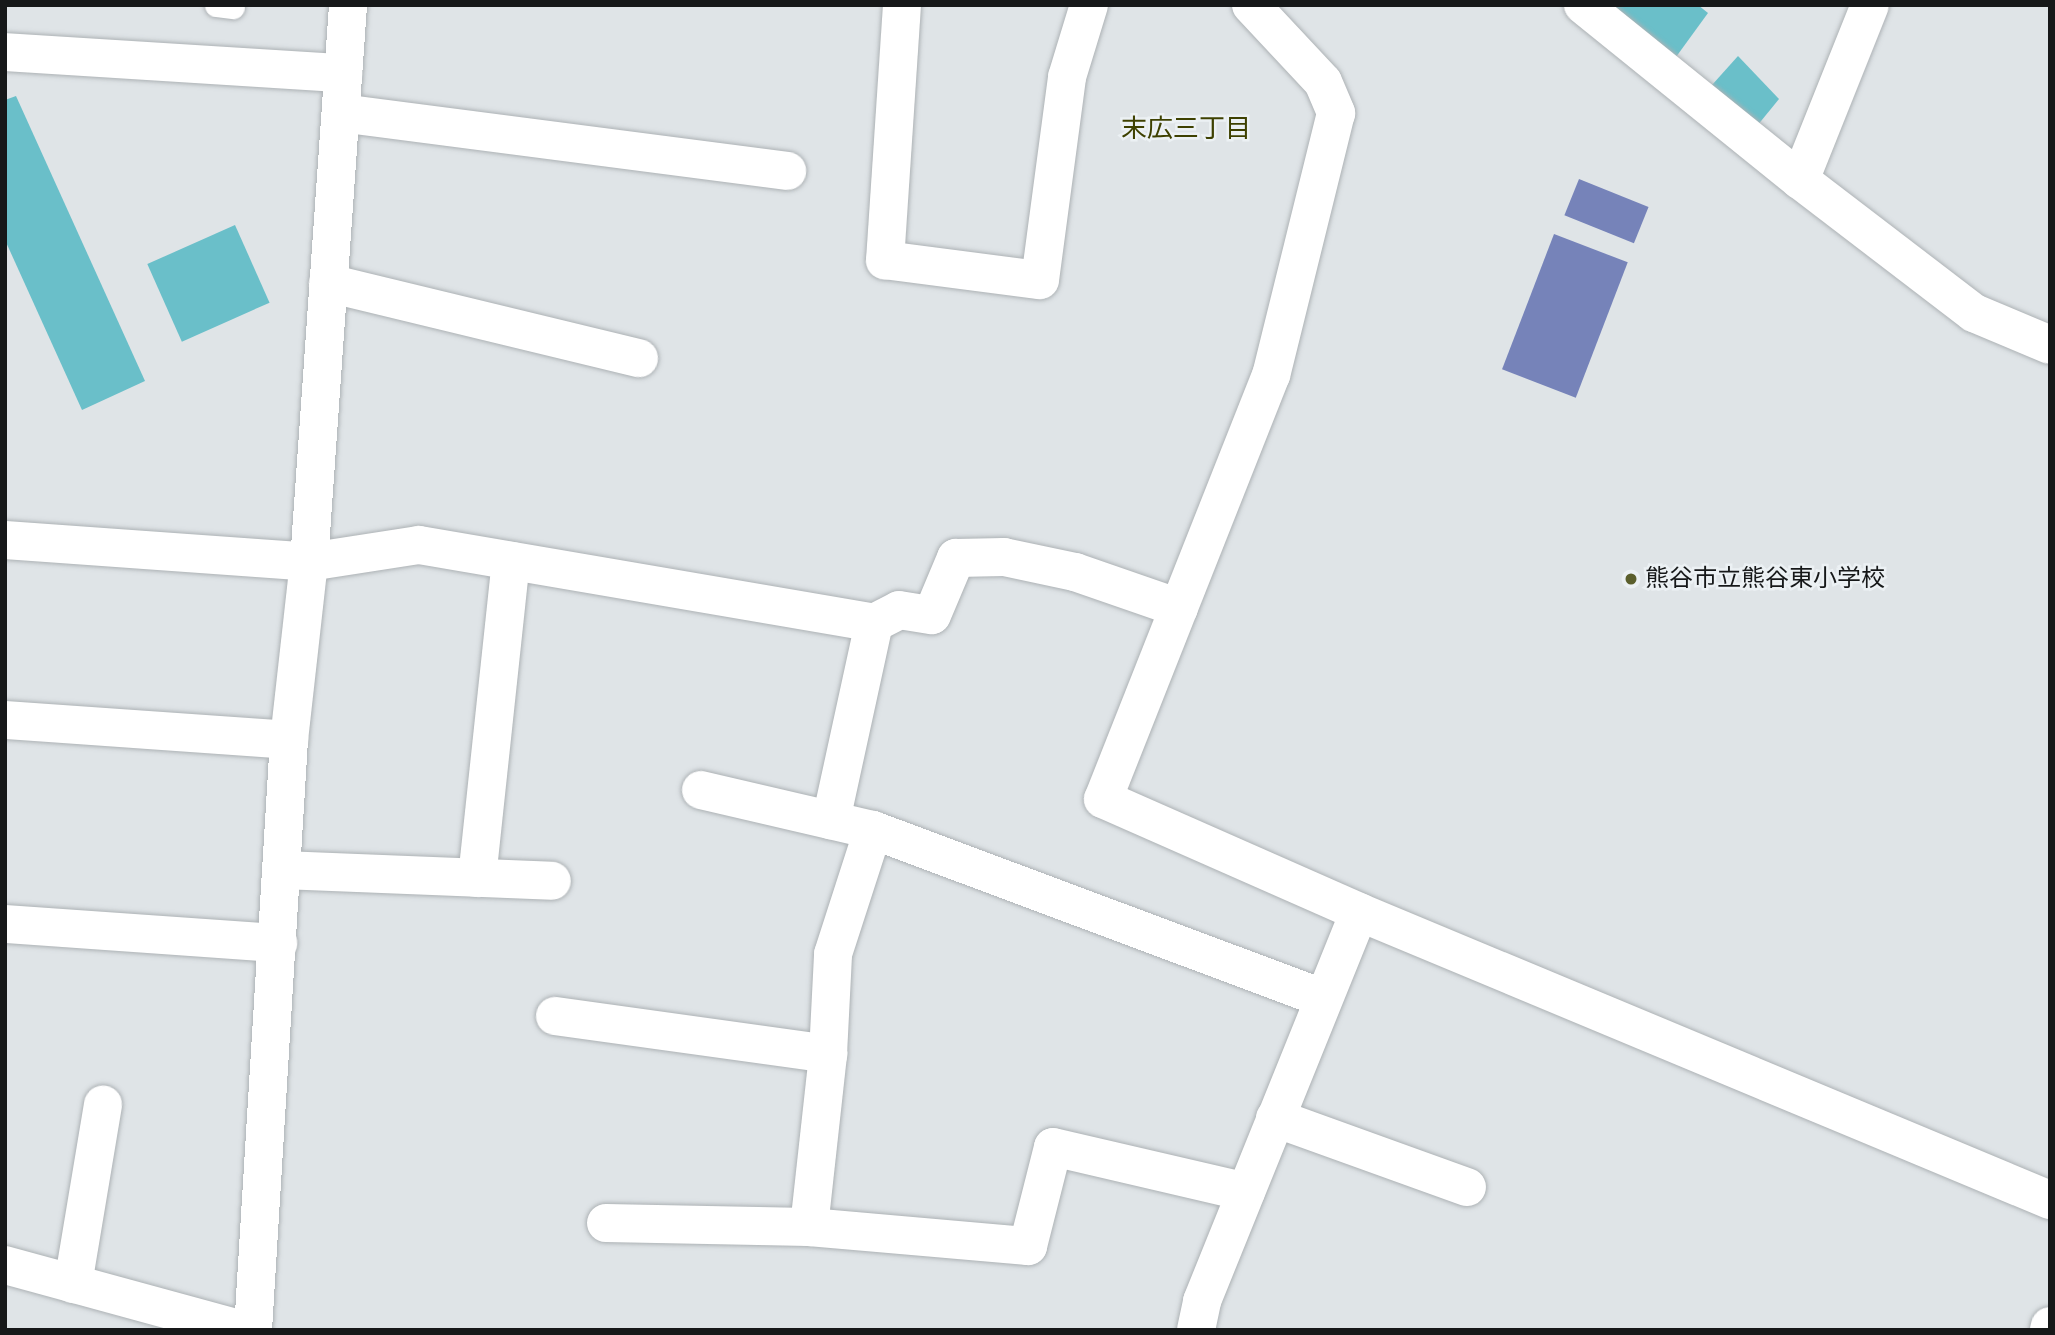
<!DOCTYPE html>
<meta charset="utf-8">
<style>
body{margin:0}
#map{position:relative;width:2055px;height:1335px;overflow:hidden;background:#dfe4e7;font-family:"Sofia Sans Condensed","Noto Sans JP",sans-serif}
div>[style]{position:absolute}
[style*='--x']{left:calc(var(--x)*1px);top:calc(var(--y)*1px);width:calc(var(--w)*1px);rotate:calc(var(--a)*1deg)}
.water>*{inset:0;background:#7683b9;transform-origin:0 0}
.building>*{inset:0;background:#6abfc9;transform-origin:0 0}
.roads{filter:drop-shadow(0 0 2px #adb2b5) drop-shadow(0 0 2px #adb2b5)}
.service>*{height:23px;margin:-11.5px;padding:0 11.5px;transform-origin:11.5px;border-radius:11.5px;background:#fff}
.minor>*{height:38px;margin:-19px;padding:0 19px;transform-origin:19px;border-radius:19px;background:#fff}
.dots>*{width:19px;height:19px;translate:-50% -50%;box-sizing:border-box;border:4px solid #ecf1f4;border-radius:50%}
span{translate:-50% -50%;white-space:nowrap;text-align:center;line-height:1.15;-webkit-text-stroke:5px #ecf1f4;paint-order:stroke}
.poi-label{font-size:24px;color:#161819}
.left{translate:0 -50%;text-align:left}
.neighbourhood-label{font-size:26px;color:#3e4101}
.frame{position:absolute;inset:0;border:7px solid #161819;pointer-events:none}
</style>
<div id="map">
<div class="water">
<i style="left:1579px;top:179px;width:75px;height:39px;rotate:22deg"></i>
<i style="left:1554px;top:234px;width:79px;height:145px;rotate:21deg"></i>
</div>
<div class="building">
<i style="clip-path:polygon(1605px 5px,1698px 5px,1708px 13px,1676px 57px)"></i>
<i style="clip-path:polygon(1738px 56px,1779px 99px,1757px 126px,1712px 85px)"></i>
<i style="clip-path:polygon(16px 96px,145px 381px,82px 410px,5px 240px,5px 100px)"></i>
<i style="left:235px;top:225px;width:85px;height:96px;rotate:66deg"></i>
</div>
<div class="roads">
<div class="service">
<i style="--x:216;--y:5;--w:17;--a:7"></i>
</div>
<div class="minor">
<i style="--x:902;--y:5;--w:256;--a:93.8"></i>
<i style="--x:885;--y:260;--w:156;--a:7.4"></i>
<i style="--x:1040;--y:280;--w:205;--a:-82.4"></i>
<i style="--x:1067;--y:77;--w:75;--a:-73"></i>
<i style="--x:1251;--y:5;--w:105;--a:46.9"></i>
<i style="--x:1323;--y:82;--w:34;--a:67"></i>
<i style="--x:1336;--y:113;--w:270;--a:103.9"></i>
<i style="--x:1271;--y:375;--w:456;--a:111.6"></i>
<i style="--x:1103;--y:799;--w:280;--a:23.8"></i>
<i style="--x:1359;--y:912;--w:749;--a:22.63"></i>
<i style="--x:1583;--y:5;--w:279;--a:38.9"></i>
<i style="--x:1800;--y:180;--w:219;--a:37.4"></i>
<i style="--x:1974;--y:313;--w:82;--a:22.8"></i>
<i style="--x:5;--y:52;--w:339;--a:3.6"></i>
<i style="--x:341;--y:113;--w:450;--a:7.4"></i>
<i style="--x:1800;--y:180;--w:188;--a:-68.2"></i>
<i style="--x:328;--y:283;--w:320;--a:13.6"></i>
<i style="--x:5;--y:540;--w:305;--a:4.1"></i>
<i style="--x:309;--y:562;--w:111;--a:-8.8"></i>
<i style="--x:419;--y:545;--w:462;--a:9.7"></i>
<i style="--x:874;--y:623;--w:202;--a:102.3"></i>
<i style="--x:874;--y:623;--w:28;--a:-27"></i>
<i style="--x:899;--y:610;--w:33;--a:9"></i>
<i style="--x:932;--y:615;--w:62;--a:-67.2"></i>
<i style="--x:956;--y:558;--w:48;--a:-1.2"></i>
<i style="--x:1004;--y:557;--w:73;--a:11.9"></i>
<i style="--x:1075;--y:572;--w:110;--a:19.1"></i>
<i style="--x:5;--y:720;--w:285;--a:4"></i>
<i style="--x:701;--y:790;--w:177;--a:13.1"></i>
<i style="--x:873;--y:830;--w:480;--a:20.5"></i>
<i style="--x:282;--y:870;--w:270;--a:2.3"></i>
<i style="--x:477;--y:878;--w:319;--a:-83.9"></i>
<i style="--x:5;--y:924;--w:274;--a:4"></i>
<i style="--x:555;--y:1016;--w:276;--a:7.9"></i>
<i style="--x:828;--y:1054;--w:100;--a:-87.1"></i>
<i style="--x:833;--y:954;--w:130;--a:-72.1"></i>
<i style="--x:1275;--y:1118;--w:204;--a:19.8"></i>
<i style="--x:606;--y:1223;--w:203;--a:1.1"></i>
<i style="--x:809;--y:1227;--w:220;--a:5"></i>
<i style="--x:1028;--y:1246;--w:102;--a:-75.8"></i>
<i style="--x:1053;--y:1147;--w:198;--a:13.1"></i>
<i style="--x:809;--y:1227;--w:174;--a:-83.7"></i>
<i style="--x:5;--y:1265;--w:247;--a:15.3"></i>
<i style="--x:73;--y:1284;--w:182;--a:-80.5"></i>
<i style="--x:253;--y:1330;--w:591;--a:-86.51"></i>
<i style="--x:289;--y:740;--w:179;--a:-83.6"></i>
<i style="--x:309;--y:562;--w:558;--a:-85.99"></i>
<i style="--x:1196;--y:1330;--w:30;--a:-78"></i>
<i style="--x:1202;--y:1301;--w:419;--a:-68"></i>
<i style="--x:2049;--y:1330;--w:4;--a:-76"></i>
</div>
</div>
<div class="dots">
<i style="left:1631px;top:579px;background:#5b5f2d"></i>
</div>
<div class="poi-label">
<span class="left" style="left:1645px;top:579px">熊谷市立熊谷東小学校</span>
</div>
<div class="neighbourhood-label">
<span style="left:1186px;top:130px">末広三丁目</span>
</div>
<div class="frame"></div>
</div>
